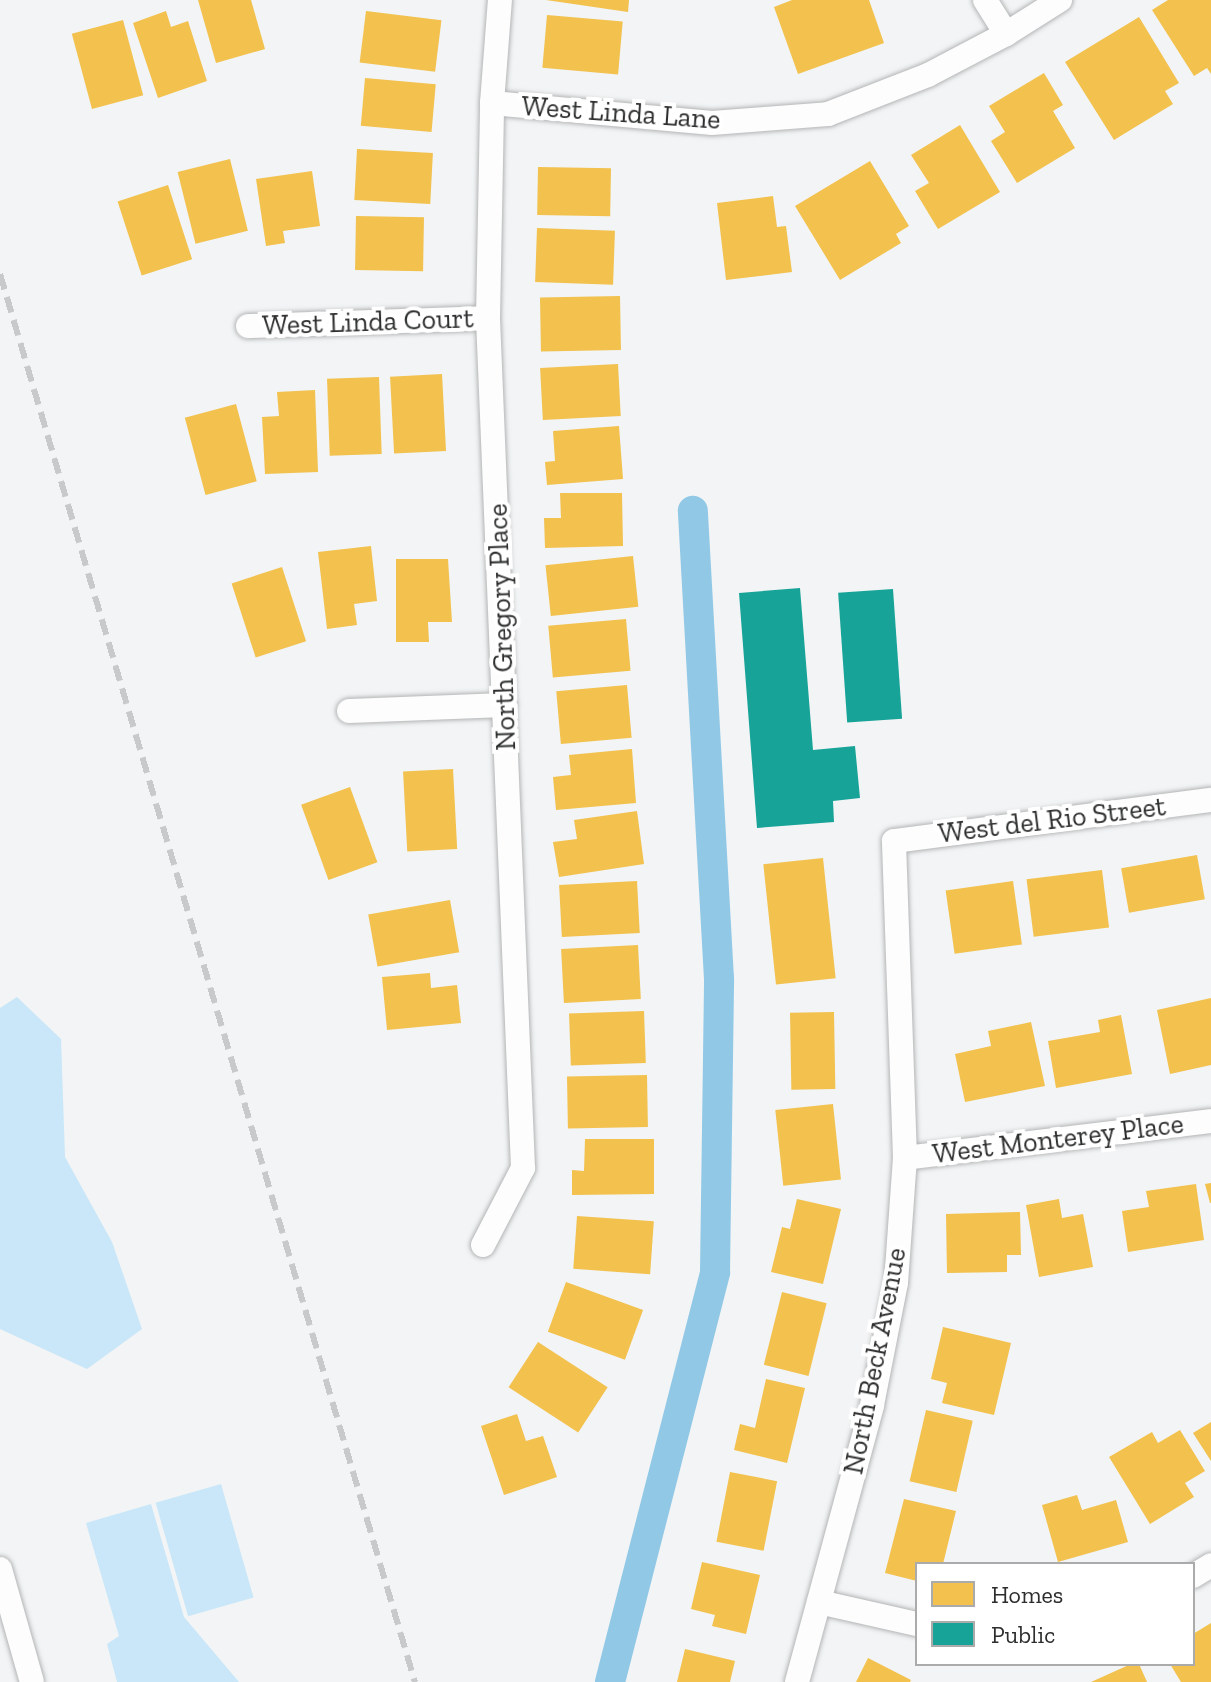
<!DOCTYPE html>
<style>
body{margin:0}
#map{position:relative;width:1211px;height:1682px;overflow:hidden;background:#f2f4f5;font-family:"Zilla Slab",serif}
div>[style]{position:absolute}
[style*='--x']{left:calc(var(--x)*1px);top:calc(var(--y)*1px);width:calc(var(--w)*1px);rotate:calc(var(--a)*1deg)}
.green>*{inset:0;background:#c9e7f8;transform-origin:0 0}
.homes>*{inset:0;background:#f2c14e;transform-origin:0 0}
.public>*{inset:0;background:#17a398;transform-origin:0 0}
.canal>*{height:30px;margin:-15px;padding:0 15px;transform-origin:15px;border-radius:15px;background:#90c8e6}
.roads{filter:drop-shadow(0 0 2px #b4b5b6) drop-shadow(0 0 2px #b4b5b6)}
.street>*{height:24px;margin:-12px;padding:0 12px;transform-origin:12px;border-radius:12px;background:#fdfdfe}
.rail>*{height:6px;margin-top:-3px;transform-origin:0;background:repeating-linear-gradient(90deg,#c8c9ca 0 16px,transparent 0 24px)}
span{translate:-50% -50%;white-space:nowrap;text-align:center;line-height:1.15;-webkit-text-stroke:8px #fff;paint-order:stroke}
.street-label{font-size:28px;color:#2c2d2d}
.legend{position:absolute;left:915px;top:1562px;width:280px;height:104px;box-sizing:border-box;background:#fff;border:2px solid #ababab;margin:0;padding:10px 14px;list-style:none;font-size:24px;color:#2c2d2d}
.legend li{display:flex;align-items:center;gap:16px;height:40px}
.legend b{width:40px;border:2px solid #ababab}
</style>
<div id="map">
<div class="green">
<i style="clip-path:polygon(17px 997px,61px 1039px,65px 1157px,112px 1242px,142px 1329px,87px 1369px,0 1329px,0 1008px)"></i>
<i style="left:221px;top:1484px;width:118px;height:68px;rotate:74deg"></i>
<i style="clip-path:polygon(151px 1504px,184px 1617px,239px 1682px,117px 1682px,107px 1644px,119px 1636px,86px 1523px)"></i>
</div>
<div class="homes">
<i style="clip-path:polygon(198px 0,251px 0,265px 49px,216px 63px)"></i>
<i style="clip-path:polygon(546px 0,629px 0,628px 12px)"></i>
<i style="clip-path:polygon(792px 0,869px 0,884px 43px,798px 74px,774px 7px)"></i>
<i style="clip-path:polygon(1168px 0,1211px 0,1211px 74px,1207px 68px,1194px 76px,1152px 10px)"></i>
<i style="clip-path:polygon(166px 11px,171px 27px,188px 21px,207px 81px,158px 98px,133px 23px)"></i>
<i style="left:366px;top:11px;width:76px;height:52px;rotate:7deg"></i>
<i style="left:547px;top:15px;width:76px;height:53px;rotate:5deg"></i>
<i style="clip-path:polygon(1139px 17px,1179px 83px,1165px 91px,1173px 104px,1114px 140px,1065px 62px)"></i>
<i style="left:123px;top:20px;width:78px;height:53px;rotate:75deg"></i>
<i style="clip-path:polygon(1044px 73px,1063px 105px,1053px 111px,1075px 148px,1017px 183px,991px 141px,1005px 132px,989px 106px)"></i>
<i style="left:365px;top:78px;width:71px;height:48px;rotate:5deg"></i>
<i style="clip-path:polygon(960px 125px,1000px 192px,938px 229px,915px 191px,929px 183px,911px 155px)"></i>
<i style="left:357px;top:149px;width:76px;height:51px;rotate:3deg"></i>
<i style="left:230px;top:159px;width:74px;height:54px;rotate:76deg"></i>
<i style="clip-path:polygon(870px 161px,909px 226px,896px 234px,901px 243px,840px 280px,795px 206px)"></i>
<i style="left:538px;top:167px;width:73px;height:48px;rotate:1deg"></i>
<i style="clip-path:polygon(312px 171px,320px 226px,283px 231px,285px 243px,266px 246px,256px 179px)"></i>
<i style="left:168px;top:185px;width:78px;height:53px;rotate:72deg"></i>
<i style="clip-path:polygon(773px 196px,777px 227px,786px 226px,792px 272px,726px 280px,717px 203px)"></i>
<i style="left:356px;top:216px;width:68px;height:54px;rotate:1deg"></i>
<i style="left:537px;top:228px;width:78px;height:54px;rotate:2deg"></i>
<i style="left:620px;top:296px;width:54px;height:80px;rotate:89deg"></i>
<i style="left:618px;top:364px;width:52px;height:78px;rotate:87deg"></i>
<i style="left:442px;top:374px;width:77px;height:52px;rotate:87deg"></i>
<i style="left:379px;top:377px;width:77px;height:52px;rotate:88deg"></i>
<i style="clip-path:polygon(315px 390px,318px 472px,265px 474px,262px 417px,279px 416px,277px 392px)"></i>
<i style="left:236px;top:404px;width:80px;height:53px;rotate:75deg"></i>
<i style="clip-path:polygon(619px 426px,623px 479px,547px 485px,545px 462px,555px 461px,553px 431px)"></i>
<i style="clip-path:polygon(560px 493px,622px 493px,623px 546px,545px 548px,544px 518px,561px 518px)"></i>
<i style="clip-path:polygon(371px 546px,377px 601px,354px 604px,357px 625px,327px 629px,318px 552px)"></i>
<i style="left:633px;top:556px;width:51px;height:88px;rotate:84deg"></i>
<i style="clip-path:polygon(396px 559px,448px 559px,452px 622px,428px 622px,429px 642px,396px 642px)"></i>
<i style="left:282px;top:567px;width:78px;height:53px;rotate:72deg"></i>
<i style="left:626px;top:619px;width:52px;height:78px;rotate:85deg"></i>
<i style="left:627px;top:685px;width:53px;height:71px;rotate:85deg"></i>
<i style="clip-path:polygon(632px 749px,636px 803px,556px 810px,553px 777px,571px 775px,569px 755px)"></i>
<i style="left:453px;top:769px;width:80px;height:50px;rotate:87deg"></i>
<i style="left:350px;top:787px;width:80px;height:52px;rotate:70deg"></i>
<i style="clip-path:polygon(637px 811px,644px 864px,559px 877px,553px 842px,577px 839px,574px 820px)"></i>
<i style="left:1197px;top:855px;width:45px;height:77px;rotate:80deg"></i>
<i style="left:823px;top:858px;width:121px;height:60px;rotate:84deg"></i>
<i style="left:1102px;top:870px;width:58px;height:76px;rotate:83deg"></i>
<i style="left:637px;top:881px;width:52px;height:78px;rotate:87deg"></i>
<i style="left:1013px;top:881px;width:64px;height:68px;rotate:82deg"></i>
<i style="left:450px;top:900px;width:53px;height:83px;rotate:80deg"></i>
<i style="left:638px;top:945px;width:54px;height:77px;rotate:87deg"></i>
<i style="clip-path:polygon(430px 973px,431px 988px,457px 985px,461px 1023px,387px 1030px,382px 977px)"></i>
<i style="clip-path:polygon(1211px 998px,1211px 1065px,1170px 1074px,1157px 1010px)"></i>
<i style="left:644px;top:1011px;width:52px;height:75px;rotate:88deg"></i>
<i style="left:834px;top:1012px;width:77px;height:44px;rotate:89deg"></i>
<i style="clip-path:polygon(1121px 1015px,1132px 1074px,1056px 1088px,1048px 1041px,1100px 1032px,1098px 1020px)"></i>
<i style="clip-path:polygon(1031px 1022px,1045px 1086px,965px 1102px,955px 1054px,991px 1046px,988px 1031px)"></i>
<i style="left:647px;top:1075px;width:52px;height:80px;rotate:89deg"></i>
<i style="left:833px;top:1104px;width:76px;height:58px;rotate:84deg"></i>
<i style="clip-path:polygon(585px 1139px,654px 1139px,654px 1194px,572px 1195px,572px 1170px,584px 1171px)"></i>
<i style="clip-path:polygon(1211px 1183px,1211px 1203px,1210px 1203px,1205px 1184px)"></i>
<i style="clip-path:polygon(1196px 1184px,1204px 1240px,1128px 1252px,1122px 1211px,1149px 1207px,1146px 1191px)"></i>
<i style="clip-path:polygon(797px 1199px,841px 1209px,823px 1284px,771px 1272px,782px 1227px,790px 1229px)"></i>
<i style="clip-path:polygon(1059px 1199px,1062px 1218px,1083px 1214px,1093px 1267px,1039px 1277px,1026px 1205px)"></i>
<i style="clip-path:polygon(1020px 1212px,1021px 1255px,1007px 1255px,1007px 1272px,947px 1273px,946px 1214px)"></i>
<i style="left:577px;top:1216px;width:77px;height:53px;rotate:4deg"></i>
<i style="left:566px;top:1282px;width:82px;height:53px;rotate:20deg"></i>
<i style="left:782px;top:1292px;width:46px;height:75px;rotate:14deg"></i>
<i style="clip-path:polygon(943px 1327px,1011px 1343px,994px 1415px,942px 1403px,947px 1383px,931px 1379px)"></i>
<i style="left:538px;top:1342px;width:83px;height:54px;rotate:33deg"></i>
<i style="clip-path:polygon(766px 1379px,805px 1388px,787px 1463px,734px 1450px,740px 1424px,755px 1428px)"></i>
<i style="left:926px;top:1410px;width:48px;height:73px;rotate:13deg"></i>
<i style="clip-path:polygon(517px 1414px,526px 1441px,543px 1436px,557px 1477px,504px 1495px,481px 1426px)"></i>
<i style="clip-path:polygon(1211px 1422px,1211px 1461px,1193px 1433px)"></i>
<i style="clip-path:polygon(1180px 1430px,1205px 1471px,1185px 1483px,1194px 1497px,1150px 1524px,1109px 1457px,1152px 1432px,1158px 1443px)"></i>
<i style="left:730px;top:1472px;width:48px;height:71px;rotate:11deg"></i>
<i style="clip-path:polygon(1077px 1495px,1082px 1510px,1116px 1500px,1128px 1542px,1058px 1562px,1042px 1505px)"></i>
<i style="clip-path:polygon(904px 1499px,956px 1511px,943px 1564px,917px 1564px,917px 1581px,885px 1573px)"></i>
<i style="clip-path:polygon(702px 1562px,760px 1575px,746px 1634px,712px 1626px,715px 1615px,691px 1609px)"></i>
<i style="clip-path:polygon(1211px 1623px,1211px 1682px,1181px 1682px,1170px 1664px,1193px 1664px,1193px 1634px)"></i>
<i style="clip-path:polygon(685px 1649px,735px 1661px,730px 1682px,677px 1682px)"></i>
<i style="clip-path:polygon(868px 1658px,911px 1680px,910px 1682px,856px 1682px)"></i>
<i style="clip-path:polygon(1131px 1664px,1139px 1664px,1147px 1682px,1091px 1682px)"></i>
</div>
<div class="public">
<i style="clip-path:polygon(800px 588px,813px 750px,855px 746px,860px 798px,833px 801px,834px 822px,757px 828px,739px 593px)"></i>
<i style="left:893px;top:589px;width:130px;height:55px;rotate:86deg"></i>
</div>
<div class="canal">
<i style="--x:610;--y:1682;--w:423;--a:-75.6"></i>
<i style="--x:715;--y:1272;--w:293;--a:-89.2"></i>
<i style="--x:719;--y:979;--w:469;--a:-93.2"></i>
</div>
<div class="roads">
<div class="street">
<i style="--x:985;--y:0;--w:40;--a:58"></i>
<i style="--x:492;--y:103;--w:221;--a:5.2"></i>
<i style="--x:712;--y:123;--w:116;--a:-4.4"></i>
<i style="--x:828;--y:114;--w:107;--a:-21.3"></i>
<i style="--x:928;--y:75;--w:88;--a:-27.7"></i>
<i style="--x:1006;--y:34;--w:64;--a:-32.2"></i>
<i style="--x:248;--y:326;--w:240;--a:-1.9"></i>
<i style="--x:349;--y:711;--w:156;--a:-2.2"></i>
<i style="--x:905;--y:1158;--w:308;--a:-6.9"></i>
<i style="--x:483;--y:1245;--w:87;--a:-62.5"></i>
<i style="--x:523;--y:1168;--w:851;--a:-92.36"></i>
<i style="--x:488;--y:318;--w:215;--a:-88.9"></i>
<i style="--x:492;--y:103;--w:103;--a:-85.6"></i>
<i style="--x:0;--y:1569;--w:117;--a:74.2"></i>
<i style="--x:1193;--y:1576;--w:21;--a:-31"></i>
<i style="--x:819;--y:1602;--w:100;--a:12.7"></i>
<i style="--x:797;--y:1682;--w:287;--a:-74.8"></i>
<i style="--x:872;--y:1405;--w:124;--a:-78.9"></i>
<i style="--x:896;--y:1283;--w:125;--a:-85.9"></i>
<i style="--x:905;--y:1158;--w:317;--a:-92"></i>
<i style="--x:894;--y:841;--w:320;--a:-7.4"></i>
</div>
</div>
<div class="rail">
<i style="--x:0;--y:274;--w:1468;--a:73.58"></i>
</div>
<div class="street-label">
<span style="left:621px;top:113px;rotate:4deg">West Linda Lane</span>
<span style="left:368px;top:322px;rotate:-2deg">West Linda Court</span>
<span style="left:502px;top:627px;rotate:-92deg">North Gregory Place</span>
<span style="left:1052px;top:820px;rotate:-7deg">West del Rio Street</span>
<span style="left:1058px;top:1139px;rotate:-7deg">West Monterey Place</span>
<span style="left:875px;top:1361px;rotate:-79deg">North Beck Avenue</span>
</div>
<ul class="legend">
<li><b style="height:22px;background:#f2c14e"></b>Homes</li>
<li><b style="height:22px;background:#17a398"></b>Public</li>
</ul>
</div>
